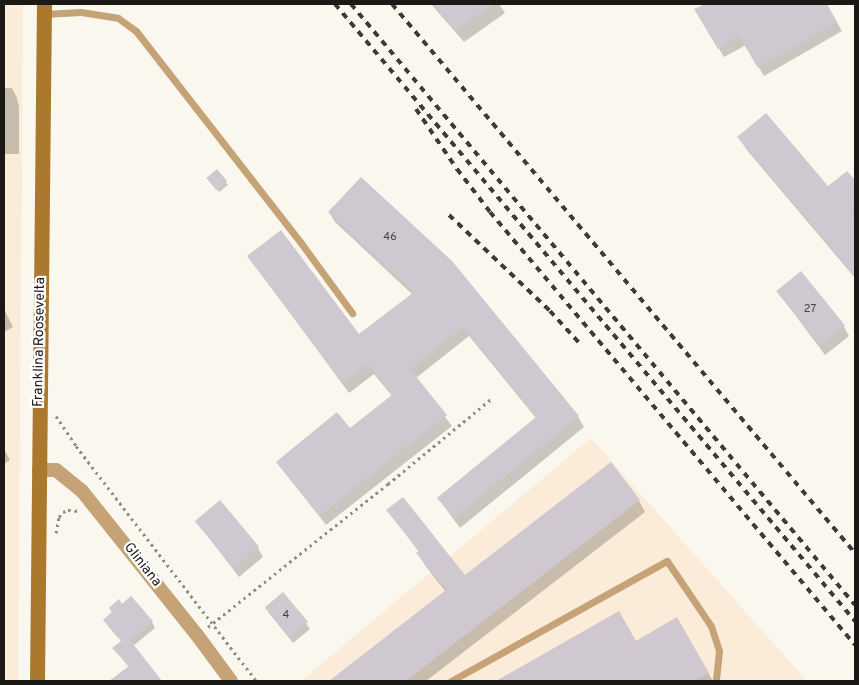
<!DOCTYPE html>
<style>
body{margin:0}
#map{position:relative;width:859px;height:685px;overflow:hidden;background:#faf8ee;font-family:Overpass,sans-serif}
div>[style]{position:absolute}
[style*='--x']{left:calc(var(--x)*1px);top:calc(var(--y)*1px);width:calc(var(--w)*1px);rotate:calc(var(--a)*1deg)}
.industrial>*{inset:0;background:#fbebd9}
.shadow>*{inset:0;background:#0003}
.building>*{inset:0;background:#cfc8d0;transform-origin:0 0}
.path>*{height:3px;margin-top:-1.5px;transform-origin:0;background:repeating-linear-gradient(90deg,#8e8d86 0 2.5px,transparent 0 6.5px)}
.lane>*{height:7px;margin:-3.5px;padding:0 3.5px;transform-origin:3.5px;border-radius:3.5px;background:#c5a376}
.street>*{height:14px;margin:-7px;padding:0 7px;transform-origin:7px;border-radius:7px;background:#c5a376}
.secondary>*{height:15px;margin:-7.5px;padding:0 7.5px;transform-origin:7.5px;border-radius:7.5px;background:#ab792d}
.rail>*{height:4px;margin-top:-2px;transform-origin:0;background:repeating-linear-gradient(90deg,#3c3b37 0 6px,transparent 0 12px)}
span{translate:-50% -50%;white-space:nowrap;text-align:center;line-height:1.15;-webkit-text-stroke:4.5px #fff;paint-order:stroke}
.number-label{font-size:11px;color:#474544}
.number-label span{-webkit-text-stroke-width:0}
.street-label{font-size:14px;color:#1a1916}
.frame{position:absolute;inset:0;border:5px solid #1a1916;pointer-events:none}
</style>
<div id="map">
<div class="industrial">
<i style="clip-path:polygon(4px 4px,23px 4px,18px 681px,4px 681px)"></i>
<i style="clip-path:polygon(591px 438px,807px 681px,301px 681px)"></i>
</div>
<div class="shadow">
<i style="clip-path:polygon(431px 4px,499px 4px,505px 13px,464px 42px)"></i>
<i style="clip-path:polygon(707px 4px,826px 4px,842px 31px,764px 76px,746px 45px,724px 57px,696px 10px)"></i>
<i style="clip-path:polygon(4px 88px,12px 88px,17px 98px,19px 107px,19px 154px,4px 154px)"></i>
<i style="clip-path:polygon(739px 137px,828px 188px,847px 172px,855px 182px,855px 278px,746px 149px)"></i>
<i style="clip-path:polygon(217px 171px,228px 185px,219px 192px,210px 180px)"></i>
<i style="clip-path:polygon(329px 212px,451px 262px,578px 417px,584px 427px,460px 528px,438px 498px,536px 418px,469px 336px,416px 378px,452px 426px,326px 525px,278px 462px,350px 430px,392px 396px,374px 374px,349px 393px,248px 256px,358px 335px,413px 295px,335px 222px)"></i>
<i style="clip-path:polygon(778px 292px,844px 327px,849px 336px,825px 355px)"></i>
<i style="clip-path:polygon(4px 309px,13px 327px,4px 332px)"></i>
<i style="clip-path:polygon(4px 449px,10px 460px,4px 464px)"></i>
<i style="clip-path:polygon(639px 501px,645px 512px,426px 681px,344px 681px,340px 674px,446px 592px,424px 564px,419px 552px,388px 510px,465px 577px)"></i>
<i style="clip-path:polygon(196px 521px,258px 548px,263px 557px,239px 577px)"></i>
<i style="clip-path:polygon(283px 593px,310px 629px,293px 643px,269px 613px)"></i>
<i style="clip-path:polygon(122px 605px,152px 622px,155px 628px,133px 646px,161px 681px,123px 681px,119px 675px,129px 667px,114px 649px,122px 642px,108px 626px)"></i>
<i style="clip-path:polygon(619px 613px,635px 642px,677px 619px,713px 681px,499px 681px)"></i>
</div>
<div class="building">
<i style="clip-path:polygon(433px 4px,494px 4px,456px 31px)"></i>
<i style="clip-path:polygon(705px 4px,827px 4px,837px 22px,758px 68px,739px 36px,718px 49px,694px 9px)"></i>
<i style="clip-path:polygon(766px 113px,828px 186px,847px 171px,855px 180px,855px 206px,849px 212px,855px 219px,855px 276px,737px 137px)"></i>
<i style="left:217px;top:169px;width:16px;height:14px;rotate:50deg"></i>
<i style="clip-path:polygon(361px 177px,452px 261px,579px 416px,454px 518px,437px 498px,536px 417px,463px 327px,410px 369px,447px 415px,319px 516px,276px 462px,337px 412px,350px 428px,392px 395px,368px 364px,343px 383px,247px 256px,281px 230px,359px 334px,414px 292px,328px 212px)"></i>
<i style="left:801px;top:271px;width:70px;height:32px;rotate:51deg"></i>
<i style="clip-path:polygon(611px 462px,640px 500px,406px 681px,329px 681px,446px 590px,416px 553px,419px 551px,386px 510px,403px 497px,465px 575px)"></i>
<i style="left:220px;top:500px;width:61px;height:33px;rotate:50deg"></i>
<i style="left:283px;top:592px;width:39px;height:24px;rotate:50deg"></i>
<i style="clip-path:polygon(131px 596px,153px 621px,130px 640px,162px 681px,109px 681px,129px 666px,112px 648px,121px 641px,103px 620px,112px 612px,109px 608px,119px 599px,122px 604px)"></i>
<i style="clip-path:polygon(619px 611px,636px 641px,677px 617px,709px 673px,694px 681px,496px 681px)"></i>
</div>
<div class="path">
<i style="--x:56;--y:416;--w:36;--a:56"></i>
<i style="--x:76;--y:446;--w:296;--a:52.5"></i>
<i style="--x:56;--y:533;--w:16;--a:-79"></i>
<i style="--x:59;--y:517;--w:6;--a:-51"></i>
<i style="--x:63;--y:512;--w:5;--a:-22"></i>
<i style="--x:68;--y:510;--w:11;--a:5"></i>
<i style="--x:208;--y:627;--w:230;--a:-38.5"></i>
<i style="--x:388;--y:484;--w:134;--a:-39.5"></i>
</div>
<div class="lane">
<i style="--x:44;--y:14;--w:37;--a:-3"></i>
<i style="--x:81;--y:12;--w:37;--a:9"></i>
<i style="--x:118;--y:18;--w:22;--a:36"></i>
<i style="--x:136;--y:31;--w:269;--a:52.1"></i>
<i style="--x:301;--y:243;--w:87;--a:53.9"></i>
<i style="--x:451;--y:681;--w:247;--a:-29.1"></i>
<i style="--x:667;--y:561;--w:78;--a:55.9"></i>
<i style="--x:711;--y:626;--w:26;--a:72"></i>
<i style="--x:719;--y:651;--w:30;--a:96"></i>
</div>
<div class="street">
<i style="--x:39;--y:470;--w:17;--a:0"></i>
<i style="--x:56;--y:470;--w:33;--a:39"></i>
<i style="--x:82;--y:491;--w:184;--a:51.4"></i>
<i style="--x:197;--y:635;--w:57;--a:53.5"></i>
</div>
<div class="secondary">
<i style="--x:37;--y:681;--w:677;--a:-89.41"></i>
</div>
<div class="rail">
<i style="--x:335;--y:4;--w:807;--a:49.88"></i>
<i style="--x:351;--y:4;--w:784;--a:50.02"></i>
<i style="--x:392;--y:4;--w:718;--a:49.86"></i>
<i style="--x:416;--y:109;--w:73;--a:55.7"></i>
<i style="--x:457;--y:169;--w:54;--a:52.5"></i>
<i style="--x:490;--y:212;--w:566;--a:49.87"></i>
<i style="--x:449;--y:215;--w:139;--a:43.5"></i>
<i style="--x:550;--y:311;--w:47;--a:47.6"></i>
</div>
<div class="number-label">
<span style="left:390px;top:237px">46</span>
<span style="left:810px;top:309px">27</span>
<span style="left:286px;top:615px">4</span>
</div>
<div class="street-label">
<span style="left:40px;top:342px;rotate:-89deg">Franklina Roosevelta</span>
<span style="left:142px;top:565px;rotate:52deg">Gliniana</span>
</div>
<div class="frame"></div>
</div>
